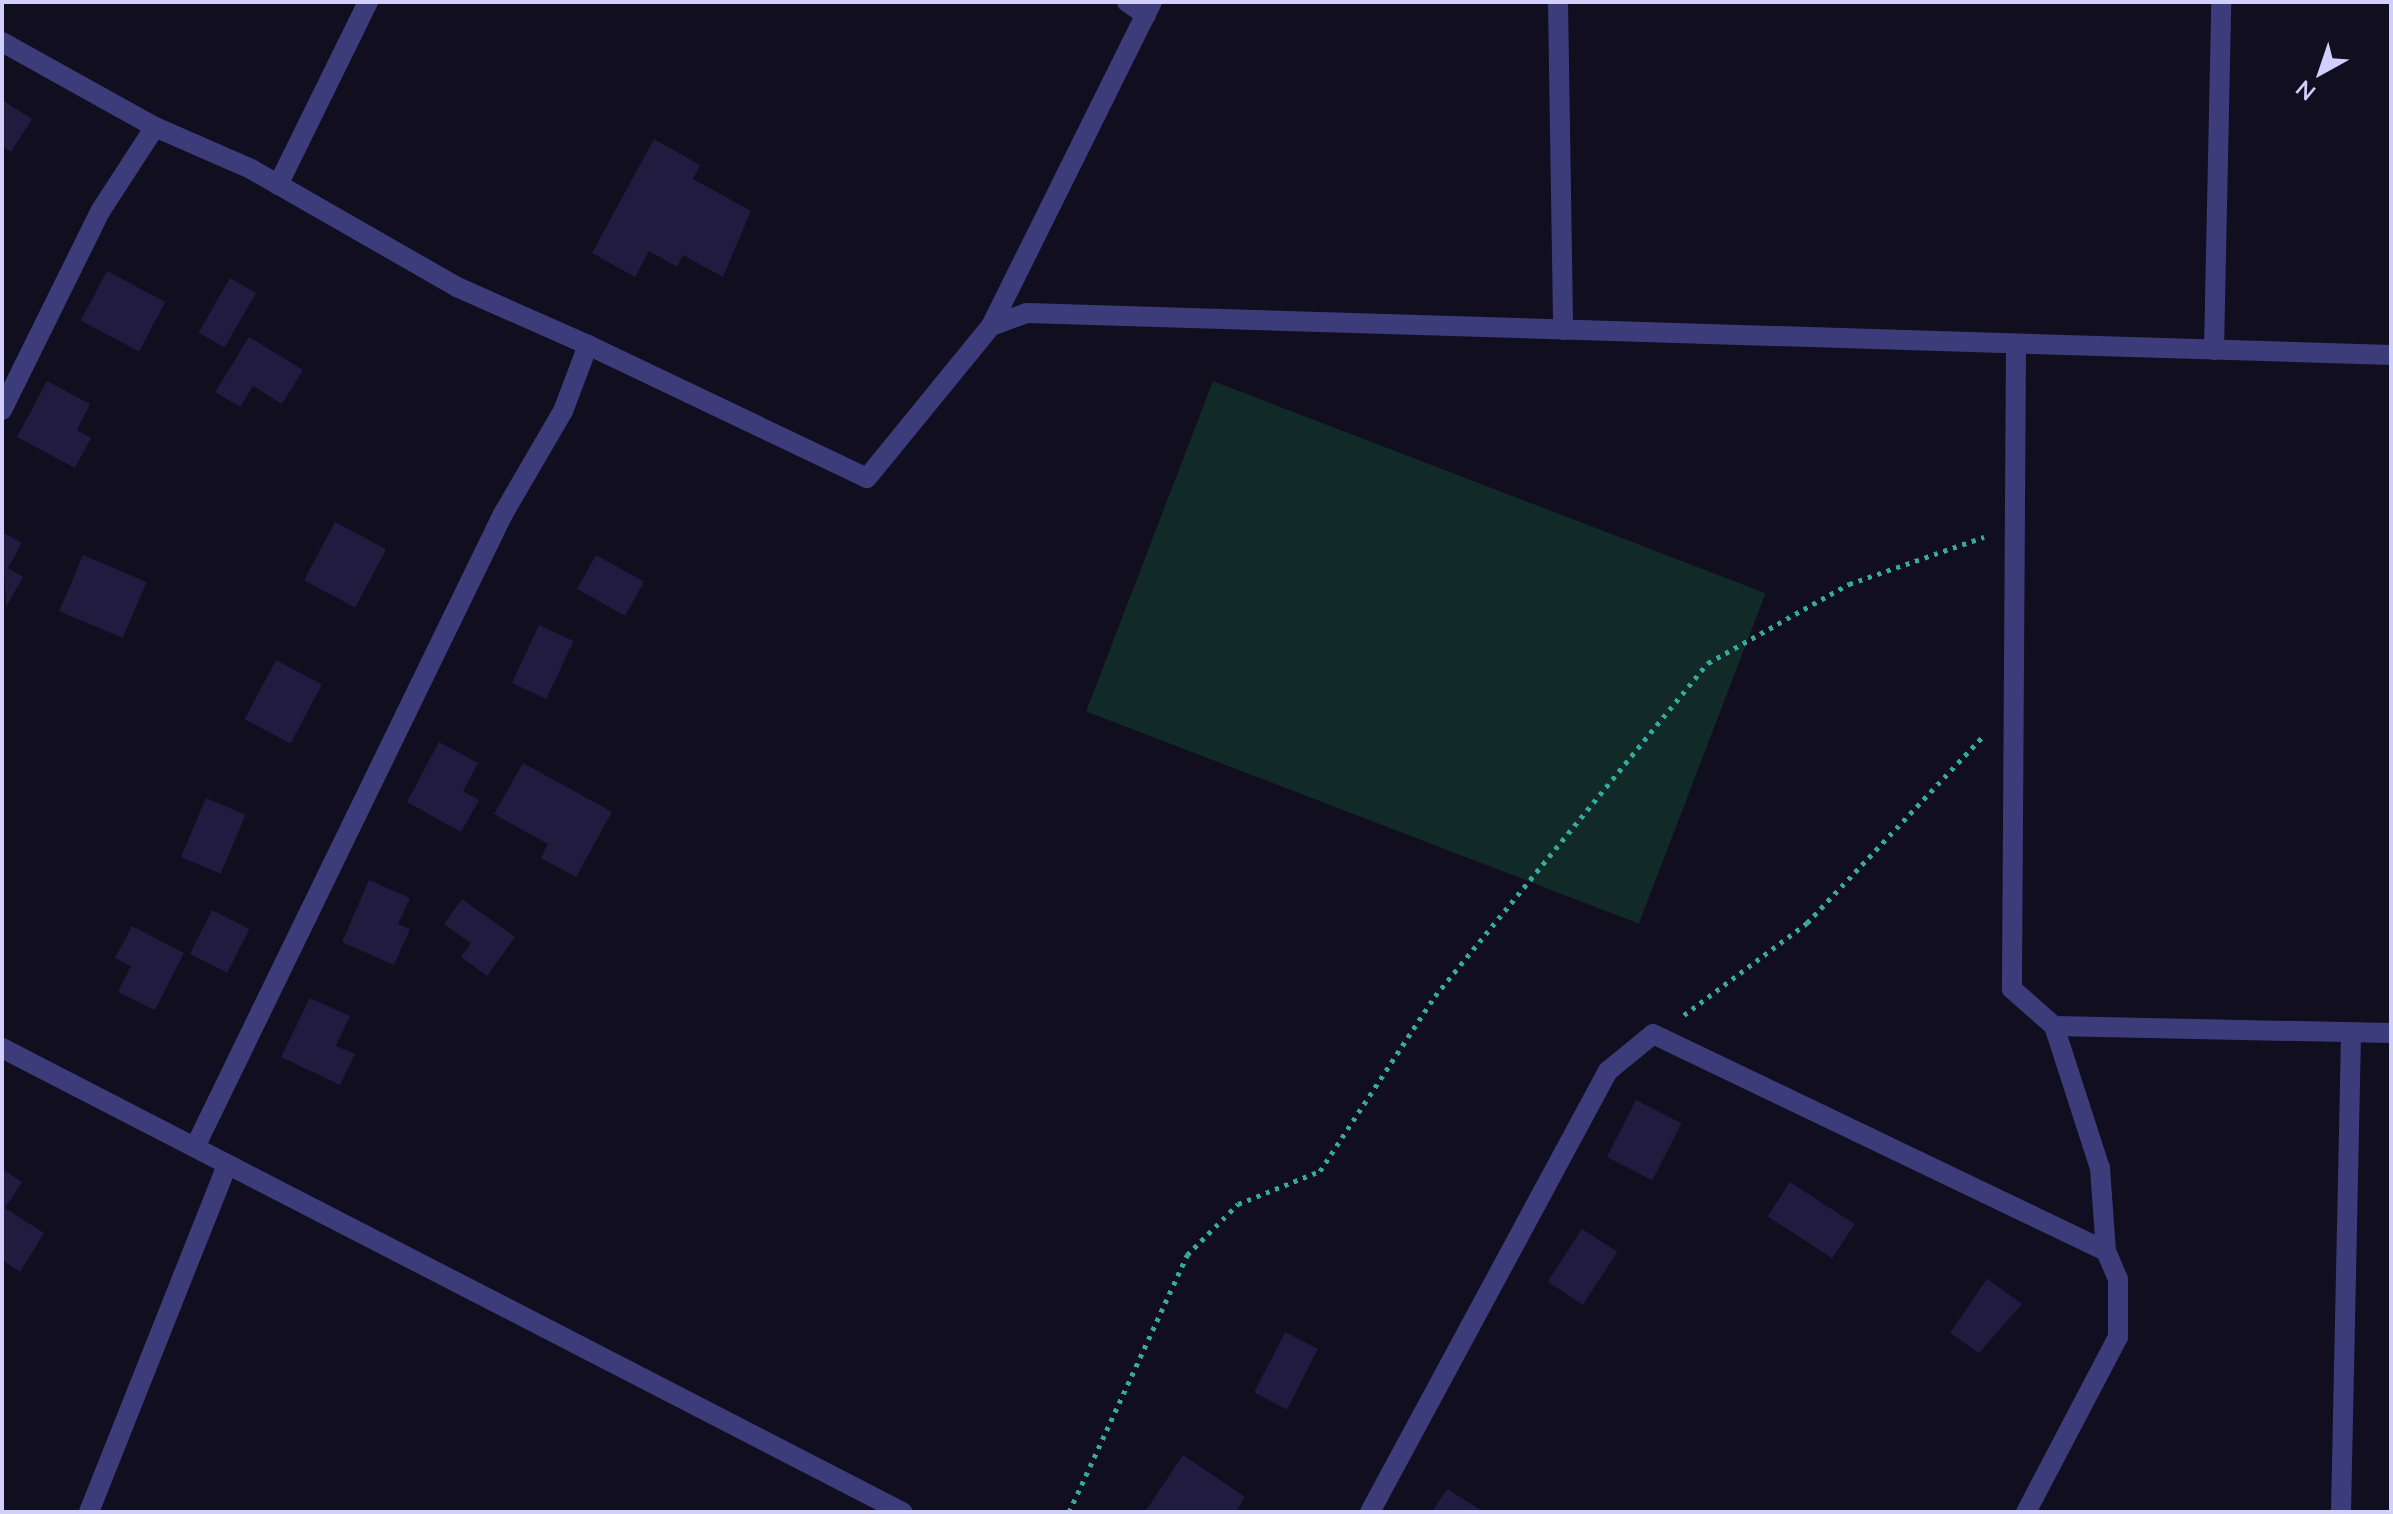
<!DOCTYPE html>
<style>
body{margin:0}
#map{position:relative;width:2393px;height:1514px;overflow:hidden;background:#100e1f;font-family:Lato,sans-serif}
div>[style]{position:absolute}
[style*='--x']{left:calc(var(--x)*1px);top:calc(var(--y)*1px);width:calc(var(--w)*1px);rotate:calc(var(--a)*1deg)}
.green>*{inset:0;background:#112927;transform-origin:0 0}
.building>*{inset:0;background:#211b3f;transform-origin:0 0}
.path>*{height:5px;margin-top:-2.5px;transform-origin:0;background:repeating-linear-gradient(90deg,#35aa9d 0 4px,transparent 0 10px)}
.minor>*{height:20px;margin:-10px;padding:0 10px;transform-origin:10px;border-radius:10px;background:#3c3c7b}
span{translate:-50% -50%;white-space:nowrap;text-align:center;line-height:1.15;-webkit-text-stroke:6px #100e1f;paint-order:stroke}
.frame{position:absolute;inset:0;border:4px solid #d2cffc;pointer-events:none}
.north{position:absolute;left:2281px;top:32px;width:80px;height:80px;-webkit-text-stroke:6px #100e1f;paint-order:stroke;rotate:220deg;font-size:22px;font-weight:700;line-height:32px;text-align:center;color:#d2cffc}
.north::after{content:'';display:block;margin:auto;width:28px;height:36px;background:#d2cffc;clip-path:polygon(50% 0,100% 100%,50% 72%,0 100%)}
</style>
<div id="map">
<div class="green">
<i style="left:1213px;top:381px;width:592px;height:354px;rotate:21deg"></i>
</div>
<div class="building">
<i style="clip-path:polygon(2px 100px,32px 119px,11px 152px,2px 146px)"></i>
<i style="clip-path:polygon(654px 139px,700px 165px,693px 179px,751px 211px,723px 277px,683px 255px,677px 267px,649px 251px,635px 277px,592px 253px)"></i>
<i style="left:107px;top:271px;width:66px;height:56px;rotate:28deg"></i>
<i style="left:230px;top:278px;width:30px;height:63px;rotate:30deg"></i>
<i style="clip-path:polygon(249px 337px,303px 370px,282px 404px,253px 386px,240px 407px,215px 392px)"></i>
<i style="clip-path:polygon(47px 381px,90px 404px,77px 430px,91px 438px,75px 468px,17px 437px)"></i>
<i style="left:335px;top:522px;width:58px;height:66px;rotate:28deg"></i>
<i style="clip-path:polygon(2px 532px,22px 543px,8px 568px,23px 577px,6px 607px)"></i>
<i style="left:83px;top:555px;width:69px;height:61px;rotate:23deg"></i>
<i style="left:596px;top:555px;width:55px;height:39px;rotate:29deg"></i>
<i style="left:539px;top:625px;width:38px;height:64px;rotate:25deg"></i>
<i style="left:276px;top:660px;width:52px;height:67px;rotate:28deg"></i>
<i style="clip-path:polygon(439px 742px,478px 763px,463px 791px,479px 800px,461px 832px,407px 802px)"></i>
<i style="clip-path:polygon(523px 763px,612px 812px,576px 877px,541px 858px,548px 844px,494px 814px)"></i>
<i style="left:206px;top:798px;width:43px;height:64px;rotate:23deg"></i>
<i style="clip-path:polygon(369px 880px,410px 898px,398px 924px,410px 929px,394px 965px,342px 942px)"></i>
<i style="clip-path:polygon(462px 899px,515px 937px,487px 976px,461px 957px,471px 943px,444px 924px)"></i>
<i style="left:212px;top:910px;width:42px;height:49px;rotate:27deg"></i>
<i style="clip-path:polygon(132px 926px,184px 953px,155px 1010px,118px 992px,131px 966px,115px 958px)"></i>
<i style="clip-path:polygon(310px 998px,350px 1016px,336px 1046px,355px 1054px,340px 1085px,281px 1057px)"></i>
<i style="left:1636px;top:1100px;width:51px;height:64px;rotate:27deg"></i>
<i style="clip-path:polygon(2px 1169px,22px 1182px,5px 1208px,44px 1233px,20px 1272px,2px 1260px)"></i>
<i style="left:1790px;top:1182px;width:77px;height:41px;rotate:33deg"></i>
<i style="left:1582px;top:1229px;width:42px;height:63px;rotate:33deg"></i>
<i style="clip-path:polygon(1987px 1279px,2022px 1304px,1979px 1353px,1950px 1333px)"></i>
<i style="left:1285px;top:1332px;width:37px;height:68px;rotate:27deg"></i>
<i style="clip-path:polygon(1183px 1455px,1245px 1497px,1236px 1512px,1145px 1512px)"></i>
<i style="clip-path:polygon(1447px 1489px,1484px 1512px,1432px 1512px)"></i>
</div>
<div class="path">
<i style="--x:1684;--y:1015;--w:154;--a:-36.8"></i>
<i style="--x:1807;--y:923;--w:255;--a:-46.7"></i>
<i style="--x:1069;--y:1512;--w:283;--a:-65.3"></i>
<i style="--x:1187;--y:1255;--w:72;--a:-45"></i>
<i style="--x:1238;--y:1204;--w:88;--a:-21.9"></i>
<i style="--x:1320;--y:1171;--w:209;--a:-56.7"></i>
<i style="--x:1435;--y:996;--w:431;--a:-50.7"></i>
<i style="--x:1708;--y:663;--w:162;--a:-29.3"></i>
<i style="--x:1849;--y:584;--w:143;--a:-19.2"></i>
</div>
<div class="minor">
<i style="--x:1127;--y:2;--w:23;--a:34"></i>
<i style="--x:1558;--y:2;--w:328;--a:89.1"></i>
<i style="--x:2;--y:42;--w:175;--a:29.1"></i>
<i style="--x:278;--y:185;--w:204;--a:-63.8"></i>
<i style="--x:991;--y:326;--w:362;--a:-63.6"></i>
<i style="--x:2016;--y:344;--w:645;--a:90.36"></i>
<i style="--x:2012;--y:989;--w:56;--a:41.4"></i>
<i style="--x:2054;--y:1026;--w:337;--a:1.2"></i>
<i style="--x:588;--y:345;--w:309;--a:25.5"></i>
<i style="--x:867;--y:478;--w:196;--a:-50.8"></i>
<i style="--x:991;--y:326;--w:38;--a:-20"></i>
<i style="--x:1027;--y:313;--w:1365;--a:1.76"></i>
<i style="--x:2214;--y:350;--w:348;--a:-88.8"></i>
<i style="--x:2;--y:410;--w:223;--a:-63.7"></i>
<i style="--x:101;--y:210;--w:99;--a:-57"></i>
<i style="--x:155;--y:127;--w:105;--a:23.6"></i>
<i style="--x:251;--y:169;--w:237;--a:29.8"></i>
<i style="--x:457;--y:287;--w:143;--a:23.9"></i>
<i style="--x:588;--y:345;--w:71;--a:110.7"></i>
<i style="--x:563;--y:411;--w:119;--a:120.2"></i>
<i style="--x:503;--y:514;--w:704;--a:115.95"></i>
<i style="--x:2054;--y:1026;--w:149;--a:72.1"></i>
<i style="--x:2100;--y:1168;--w:83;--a:85.9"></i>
<i style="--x:2;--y:1048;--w:1013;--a:27.27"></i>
<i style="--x:89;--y:1512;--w:373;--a:-68.3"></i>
<i style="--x:1370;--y:1512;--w:501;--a:-61.65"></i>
<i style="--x:1608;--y:1071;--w:58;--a:-39.4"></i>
<i style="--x:1653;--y:1034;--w:502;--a:25.6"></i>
<i style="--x:2106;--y:1251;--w:30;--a:67"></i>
<i style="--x:2118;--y:1279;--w:58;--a:90"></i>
<i style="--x:2118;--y:1337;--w:198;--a:117.7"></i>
<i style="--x:2341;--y:1512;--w:480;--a:-88.8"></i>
</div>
<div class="frame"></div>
<div class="north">N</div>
</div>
